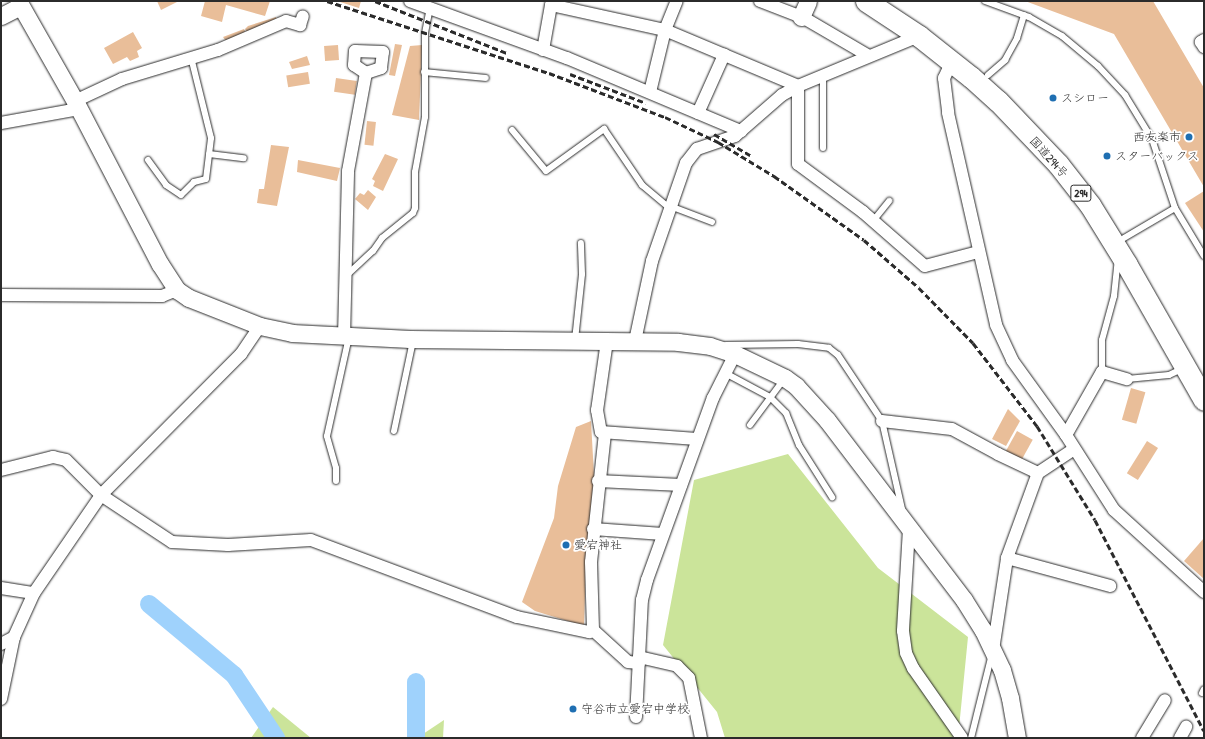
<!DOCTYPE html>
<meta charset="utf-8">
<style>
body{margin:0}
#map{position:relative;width:1205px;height:739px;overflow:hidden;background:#fff;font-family:"Patrick Hand","Klee One",sans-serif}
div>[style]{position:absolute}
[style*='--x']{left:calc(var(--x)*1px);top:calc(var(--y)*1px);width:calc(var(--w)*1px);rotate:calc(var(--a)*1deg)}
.green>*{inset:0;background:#cbe49a}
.river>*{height:18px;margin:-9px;padding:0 9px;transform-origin:9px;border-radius:9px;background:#9fd2fc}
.building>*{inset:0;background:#e9be99;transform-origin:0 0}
.roads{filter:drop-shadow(0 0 1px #2b2b2b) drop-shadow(0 0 1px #2b2b2b)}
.lane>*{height:6px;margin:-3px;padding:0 3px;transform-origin:3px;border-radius:3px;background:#fff}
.street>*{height:12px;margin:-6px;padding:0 6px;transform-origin:6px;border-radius:6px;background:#fff}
.secondary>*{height:17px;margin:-8.5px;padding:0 8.5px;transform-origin:8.5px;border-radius:8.5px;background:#fff}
.highway>*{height:21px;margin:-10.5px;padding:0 10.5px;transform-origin:10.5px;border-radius:10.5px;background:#fff}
.rail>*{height:3px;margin-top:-1.5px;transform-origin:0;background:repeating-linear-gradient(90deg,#2b2b2b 0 6px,transparent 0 9px)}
.dots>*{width:11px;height:11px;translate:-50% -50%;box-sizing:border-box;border:2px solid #fff;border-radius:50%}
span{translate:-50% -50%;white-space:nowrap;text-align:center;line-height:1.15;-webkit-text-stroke:3.5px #fff;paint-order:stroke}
.shield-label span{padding:1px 3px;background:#fff;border:1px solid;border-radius:3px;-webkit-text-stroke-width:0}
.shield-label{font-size:11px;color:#2b2b2b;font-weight:700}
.poi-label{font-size:12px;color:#2b2b2b}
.left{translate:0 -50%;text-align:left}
.right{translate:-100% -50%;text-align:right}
.street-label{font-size:12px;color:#2b2b2b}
.frame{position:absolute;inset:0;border:2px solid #2b2b2b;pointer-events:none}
</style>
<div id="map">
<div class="green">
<i style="clip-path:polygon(788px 454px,878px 568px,968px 637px,958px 738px,725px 738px,717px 712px,663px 645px,694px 480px)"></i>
<i style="clip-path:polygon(273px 707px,311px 738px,251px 738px)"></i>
<i style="clip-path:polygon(444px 720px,443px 738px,417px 738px)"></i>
</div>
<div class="river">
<i style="--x:149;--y:604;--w:111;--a:39.9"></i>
<i style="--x:234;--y:675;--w:76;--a:56.3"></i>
<i style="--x:416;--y:738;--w:56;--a:-90"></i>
</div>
<div class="building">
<i style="clip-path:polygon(157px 1px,179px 1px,161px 10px)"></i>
<i style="clip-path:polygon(205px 1px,270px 1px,265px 16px,226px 5px,222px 22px,201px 16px)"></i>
<i style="clip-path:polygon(337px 1px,361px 1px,359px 8px)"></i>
<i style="clip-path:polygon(1025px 1px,1153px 1px,1204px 88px,1204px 187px,1114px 34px)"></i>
<i style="clip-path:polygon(276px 17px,277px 23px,248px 34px,245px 29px,248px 26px)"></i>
<i style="clip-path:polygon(244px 29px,246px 33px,226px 41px,223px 37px)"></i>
<i style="clip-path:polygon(133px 32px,142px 48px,137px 51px,139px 57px,130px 61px,127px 57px,113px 64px,104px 48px)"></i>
<i style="clip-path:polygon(395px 44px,402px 45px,395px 76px,389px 75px)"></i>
<i style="left:338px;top:45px;width:15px;height:14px;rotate:86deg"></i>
<i style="clip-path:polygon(422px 45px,419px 120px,392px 115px,410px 46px)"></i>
<i style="clip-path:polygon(307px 56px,310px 65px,292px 69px,289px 62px)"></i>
<i style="left:308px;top:72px;width:12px;height:22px;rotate:81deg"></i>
<i style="left:336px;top:78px;width:21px;height:14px;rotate:8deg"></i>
<i style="left:367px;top:121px;width:9px;height:24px;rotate:6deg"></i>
<i style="clip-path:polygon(271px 145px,289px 147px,277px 206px,257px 203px,259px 189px,264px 189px)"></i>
<i style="clip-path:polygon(385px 154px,398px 159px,383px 191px,373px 186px,375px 181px,372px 179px)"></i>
<i style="clip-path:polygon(298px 160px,340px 168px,337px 181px,297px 172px)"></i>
<i style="clip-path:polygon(368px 190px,376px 197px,368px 210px,355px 199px,360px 193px,364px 195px)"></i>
<i style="clip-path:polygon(1204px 191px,1204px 232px,1185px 203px)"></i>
<i style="left:1131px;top:388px;width:15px;height:33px;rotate:16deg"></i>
<i style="clip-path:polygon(1008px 409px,1020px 421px,1006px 446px,992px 439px)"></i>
<i style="clip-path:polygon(591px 421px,594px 475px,586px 566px,584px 626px,535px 611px,522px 602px,554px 518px,558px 486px,576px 427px)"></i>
<i style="left:1017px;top:431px;width:18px;height:24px;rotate:29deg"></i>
<i style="left:1147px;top:441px;width:13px;height:38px;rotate:32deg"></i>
<i style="clip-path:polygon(1204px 538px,1204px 579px,1184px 561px)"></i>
</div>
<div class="roads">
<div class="lane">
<i style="--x:985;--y:1;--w:47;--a:20"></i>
<i style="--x:1029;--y:17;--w:38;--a:30"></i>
<i style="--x:1062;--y:36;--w:47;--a:39.8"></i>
<i style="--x:1098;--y:66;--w:40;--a:47"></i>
<i style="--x:1125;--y:95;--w:52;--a:58.5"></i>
<i style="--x:1152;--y:139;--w:73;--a:71.6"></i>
<i style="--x:424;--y:72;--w:62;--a:5.5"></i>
<i style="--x:988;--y:75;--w:23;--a:-41"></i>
<i style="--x:1005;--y:60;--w:25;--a:-61"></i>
<i style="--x:1017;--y:38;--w:24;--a:-73"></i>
<i style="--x:512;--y:130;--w:53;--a:50.3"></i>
<i style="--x:546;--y:171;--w:72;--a:-35.9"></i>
<i style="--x:604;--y:129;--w:68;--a:55.8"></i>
<i style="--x:642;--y:185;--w:35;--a:40"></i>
<i style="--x:823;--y:148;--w:72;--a:-90"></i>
<i style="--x:209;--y:154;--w:35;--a:7"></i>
<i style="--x:148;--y:160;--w:31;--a:54"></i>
<i style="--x:166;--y:185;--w:18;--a:34"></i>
<i style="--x:181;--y:195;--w:18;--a:-45"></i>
<i style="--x:194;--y:182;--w:12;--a:-14"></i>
<i style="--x:206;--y:179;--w:41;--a:-83"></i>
<i style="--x:211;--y:138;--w:83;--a:-103.9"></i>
<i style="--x:670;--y:206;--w:45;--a:20.9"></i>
<i style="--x:873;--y:221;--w:26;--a:-51"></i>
<i style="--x:1124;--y:238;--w:59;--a:-30.5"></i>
<i style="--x:1175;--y:208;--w:56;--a:58.9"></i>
<i style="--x:348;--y:274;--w:34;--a:-43"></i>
<i style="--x:373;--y:251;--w:16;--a:-55"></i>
<i style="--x:382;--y:238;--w:40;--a:-39"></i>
<i style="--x:413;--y:213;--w:5;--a:-68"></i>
<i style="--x:415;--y:208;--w:36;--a:-90"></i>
<i style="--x:415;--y:172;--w:56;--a:-79.7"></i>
<i style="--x:425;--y:117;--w:84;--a:-90"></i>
<i style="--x:425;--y:33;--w:26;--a:-79"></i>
<i style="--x:575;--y:340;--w:66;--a:-83.9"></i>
<i style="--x:582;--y:274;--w:31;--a:-92"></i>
<i style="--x:726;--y:345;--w:72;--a:-0.8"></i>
<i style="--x:798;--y:344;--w:31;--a:7"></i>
<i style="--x:829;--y:348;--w:11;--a:38"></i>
<i style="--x:838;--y:355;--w:79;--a:56.3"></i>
<i style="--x:882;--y:421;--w:90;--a:77.2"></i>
<i style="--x:1102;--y:372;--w:32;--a:-90"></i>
<i style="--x:1102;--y:340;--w:46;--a:-74.7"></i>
<i style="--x:1114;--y:296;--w:36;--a:-84"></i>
<i style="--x:727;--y:374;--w:49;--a:28.1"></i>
<i style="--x:770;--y:397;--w:23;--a:45"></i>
<i style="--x:786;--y:413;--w:35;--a:68"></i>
<i style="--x:799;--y:445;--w:62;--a:57.6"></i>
<i style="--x:1127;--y:379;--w:42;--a:-5.4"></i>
<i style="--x:1169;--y:375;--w:14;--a:-25"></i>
<i style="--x:750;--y:425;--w:57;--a:-53.5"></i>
<i style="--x:394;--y:431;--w:92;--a:-78.1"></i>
<i style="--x:336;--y:481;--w:13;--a:-90"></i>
<i style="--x:336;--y:468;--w:33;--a:-106"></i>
<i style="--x:327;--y:436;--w:101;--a:-77.5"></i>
<i style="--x:1202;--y:693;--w:4;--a:-63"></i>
<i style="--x:971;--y:738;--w:87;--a:-76"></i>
</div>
<div class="street">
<i style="--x:410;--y:1;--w:167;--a:20"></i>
<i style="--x:567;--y:58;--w:189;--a:22.8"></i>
<i style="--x:760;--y:1;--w:47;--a:21.1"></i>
<i style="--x:804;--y:18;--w:75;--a:30.3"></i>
<i style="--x:1204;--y:40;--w:4;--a:146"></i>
<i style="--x:1201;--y:42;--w:6;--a:59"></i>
<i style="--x:543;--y:50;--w:46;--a:-79.9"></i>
<i style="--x:551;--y:5;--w:117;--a:12.4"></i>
<i style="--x:665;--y:30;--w:144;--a:22.8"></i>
<i style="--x:798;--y:86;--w:78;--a:90"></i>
<i style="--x:798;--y:164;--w:81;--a:36.4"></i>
<i style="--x:863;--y:212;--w:82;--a:41.1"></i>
<i style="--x:925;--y:266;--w:55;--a:-14.8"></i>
<i style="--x:952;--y:61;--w:19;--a:115"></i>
<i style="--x:944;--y:78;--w:35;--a:83"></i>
<i style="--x:948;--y:113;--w:217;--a:77.2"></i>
<i style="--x:996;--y:325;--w:38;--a:65"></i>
<i style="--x:1012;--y:360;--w:92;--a:54.2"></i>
<i style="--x:1066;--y:435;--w:89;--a:57.4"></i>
<i style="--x:1114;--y:510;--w:122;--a:42.3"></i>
<i style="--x:650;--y:92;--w:64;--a:-76.4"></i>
<i style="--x:665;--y:30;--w:31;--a:-68"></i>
<i style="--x:75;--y:101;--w:52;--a:-25.1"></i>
<i style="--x:122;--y:79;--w:100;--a:-16.8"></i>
<i style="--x:218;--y:50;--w:74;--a:-23.1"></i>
<i style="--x:286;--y:21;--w:15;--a:16"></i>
<i style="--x:300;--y:25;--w:9;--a:-72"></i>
<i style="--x:698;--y:113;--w:64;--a:-65.9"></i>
<i style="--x:1;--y:123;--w:79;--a:-10.2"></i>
<i style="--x:1;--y:295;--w:161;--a:0.4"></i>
<i style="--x:162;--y:296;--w:16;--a:-22"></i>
<i style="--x:344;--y:337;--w:166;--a:-88.6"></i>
<i style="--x:348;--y:171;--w:100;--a:-79.6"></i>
<i style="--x:366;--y:73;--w:16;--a:-18"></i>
<i style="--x:381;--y:68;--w:16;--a:-83"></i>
<i style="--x:383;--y:52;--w:28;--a:-178"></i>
<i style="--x:355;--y:51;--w:14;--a:94"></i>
<i style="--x:354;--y:65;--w:14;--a:34"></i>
<i style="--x:607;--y:341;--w:70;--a:98.2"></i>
<i style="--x:597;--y:410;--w:22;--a:80"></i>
<i style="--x:601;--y:432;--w:96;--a:4.2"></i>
<i style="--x:635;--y:341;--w:82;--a:-78"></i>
<i style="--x:652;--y:261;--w:104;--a:-70.9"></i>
<i style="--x:686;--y:163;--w:18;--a:-52"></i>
<i style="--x:697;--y:149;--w:40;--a:-18.9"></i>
<i style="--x:735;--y:136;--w:62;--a:-41.1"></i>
<i style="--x:782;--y:95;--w:18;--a:-29"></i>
<i style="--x:798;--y:86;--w:131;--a:-22.5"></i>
<i style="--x:882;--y:421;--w:70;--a:6.5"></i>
<i style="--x:952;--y:429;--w:52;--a:28.5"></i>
<i style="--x:998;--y:454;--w:44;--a:25.4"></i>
<i style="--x:1038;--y:473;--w:43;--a:-33.7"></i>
<i style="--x:1066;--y:435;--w:73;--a:-60.3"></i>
<i style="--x:1102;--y:372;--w:26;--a:16"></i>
<i style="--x:1;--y:470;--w:54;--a:-14"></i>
<i style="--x:53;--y:457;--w:13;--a:13"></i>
<i style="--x:66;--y:460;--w:49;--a:45"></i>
<i style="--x:101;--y:495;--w:85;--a:33.5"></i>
<i style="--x:172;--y:542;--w:56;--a:3.1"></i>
<i style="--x:228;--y:545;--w:83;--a:-3.4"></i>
<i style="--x:311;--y:540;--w:220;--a:20.5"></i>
<i style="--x:517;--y:617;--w:74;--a:11.8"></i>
<i style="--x:589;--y:632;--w:4;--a:-27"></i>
<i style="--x:593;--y:630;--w:47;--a:42.4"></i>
<i style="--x:628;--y:662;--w:11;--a:5"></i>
<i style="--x:598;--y:481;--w:83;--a:2.8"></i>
<i style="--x:593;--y:529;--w:70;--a:4.1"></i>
<i style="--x:909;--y:529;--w:102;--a:93.4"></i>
<i style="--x:903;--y:631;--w:22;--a:82"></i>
<i style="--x:906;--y:653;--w:17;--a:65"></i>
<i style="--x:913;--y:668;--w:85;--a:55"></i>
<i style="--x:1007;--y:558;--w:107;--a:15.2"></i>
<i style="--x:1;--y:588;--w:33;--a:9"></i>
<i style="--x:593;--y:630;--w:68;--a:-91.7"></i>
<i style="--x:591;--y:562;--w:130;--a:-83.8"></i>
<i style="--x:1;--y:644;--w:15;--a:-28"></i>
<i style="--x:993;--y:650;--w:93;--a:-81.3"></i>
<i style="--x:1007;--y:558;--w:90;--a:-70"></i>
<i style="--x:639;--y:657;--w:39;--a:13"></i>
<i style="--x:677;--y:666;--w:17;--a:45"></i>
<i style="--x:689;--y:678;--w:61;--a:78.7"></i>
<i style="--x:1;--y:699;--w:63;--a:-78.2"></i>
<i style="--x:14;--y:637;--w:48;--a:-65.6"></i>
<i style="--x:34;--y:593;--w:119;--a:-55.6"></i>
<i style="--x:101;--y:495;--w:199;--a:-45.2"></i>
<i style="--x:241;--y:354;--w:34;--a:-56"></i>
<i style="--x:636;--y:717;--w:117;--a:-87.1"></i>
<i style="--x:642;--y:600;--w:21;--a:-76"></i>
<i style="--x:647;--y:580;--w:194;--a:-70.1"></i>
<i style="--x:713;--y:398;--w:49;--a:-63.4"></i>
<i style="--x:1142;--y:738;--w:44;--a:-58.8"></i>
<i style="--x:1180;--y:738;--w:13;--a:-61"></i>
</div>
<div class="secondary">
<i style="--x:1;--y:16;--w:22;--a:-27"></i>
<i style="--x:21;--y:6;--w:109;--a:60.4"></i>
<i style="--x:75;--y:101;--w:184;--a:62.5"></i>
<i style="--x:160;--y:264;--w:31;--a:57"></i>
<i style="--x:177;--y:290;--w:14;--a:34"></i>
<i style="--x:189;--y:298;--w:76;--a:21.5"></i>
<i style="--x:260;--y:326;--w:33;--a:12"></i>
<i style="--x:292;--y:333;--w:118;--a:2.9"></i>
<i style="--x:410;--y:339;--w:268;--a:0.6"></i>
<i style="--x:678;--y:342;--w:32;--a:7"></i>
<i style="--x:710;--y:346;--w:26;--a:18"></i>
<i style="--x:735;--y:354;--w:55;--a:25.6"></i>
<i style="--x:785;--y:378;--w:14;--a:36"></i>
<i style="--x:796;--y:386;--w:46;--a:47.6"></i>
<i style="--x:827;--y:420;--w:226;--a:52.7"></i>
<i style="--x:964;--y:600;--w:36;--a:58"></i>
<i style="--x:983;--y:630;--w:44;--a:64.6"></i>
<i style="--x:1002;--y:670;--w:29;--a:74"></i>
<i style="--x:1010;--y:698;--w:41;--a:80.1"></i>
<i style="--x:801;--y:17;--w:17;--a:-66"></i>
</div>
<div class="highway">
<i style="--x:866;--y:1;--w:64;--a:33.4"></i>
<i style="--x:919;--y:36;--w:66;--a:38.3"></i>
<i style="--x:971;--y:77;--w:36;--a:42"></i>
<i style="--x:998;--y:101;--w:87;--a:46.4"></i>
<i style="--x:1058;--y:164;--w:52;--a:52"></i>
<i style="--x:1090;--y:205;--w:70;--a:58.3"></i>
<i style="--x:1127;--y:265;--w:155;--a:60.3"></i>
</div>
</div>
<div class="rail">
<i style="--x:327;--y:1;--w:233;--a:18"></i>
<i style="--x:549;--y:73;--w:124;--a:20.8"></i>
<i style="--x:665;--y:117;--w:59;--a:25.3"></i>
<i style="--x:718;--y:142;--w:66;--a:31.3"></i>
<i style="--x:774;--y:176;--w:110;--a:35.4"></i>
<i style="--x:864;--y:240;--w:73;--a:41.1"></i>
<i style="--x:919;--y:288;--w:77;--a:45.5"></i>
<i style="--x:973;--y:343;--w:105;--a:52.4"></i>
<i style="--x:1037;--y:426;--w:110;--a:58.3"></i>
<i style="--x:1095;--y:520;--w:237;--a:62.7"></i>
<i style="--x:375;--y:1;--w:142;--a:21.5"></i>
<i style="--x:570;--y:74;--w:81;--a:20.9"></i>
<i style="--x:714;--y:134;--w:42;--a:30.3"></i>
</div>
<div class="dots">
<i style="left:1053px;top:98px;background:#1f6fb2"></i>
<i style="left:1189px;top:137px;background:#1f6fb2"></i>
<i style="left:1107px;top:156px;background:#1f6fb2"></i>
<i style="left:566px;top:545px;background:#1f6fb2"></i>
<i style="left:573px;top:709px;background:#1f6fb2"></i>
</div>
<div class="shield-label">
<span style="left:1081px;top:193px">294</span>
</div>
<div class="poi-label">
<span class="left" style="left:1061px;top:98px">スシロー</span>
<span class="right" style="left:1181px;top:137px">西友楽市</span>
<span class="left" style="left:1115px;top:156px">スターバックス</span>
<span class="left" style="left:574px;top:545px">愛宕神社</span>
<span class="left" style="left:581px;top:709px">守谷市立愛宕中学校</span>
</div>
<div class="street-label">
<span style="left:1049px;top:157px;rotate:48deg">国道294号</span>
</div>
<div class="frame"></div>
</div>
